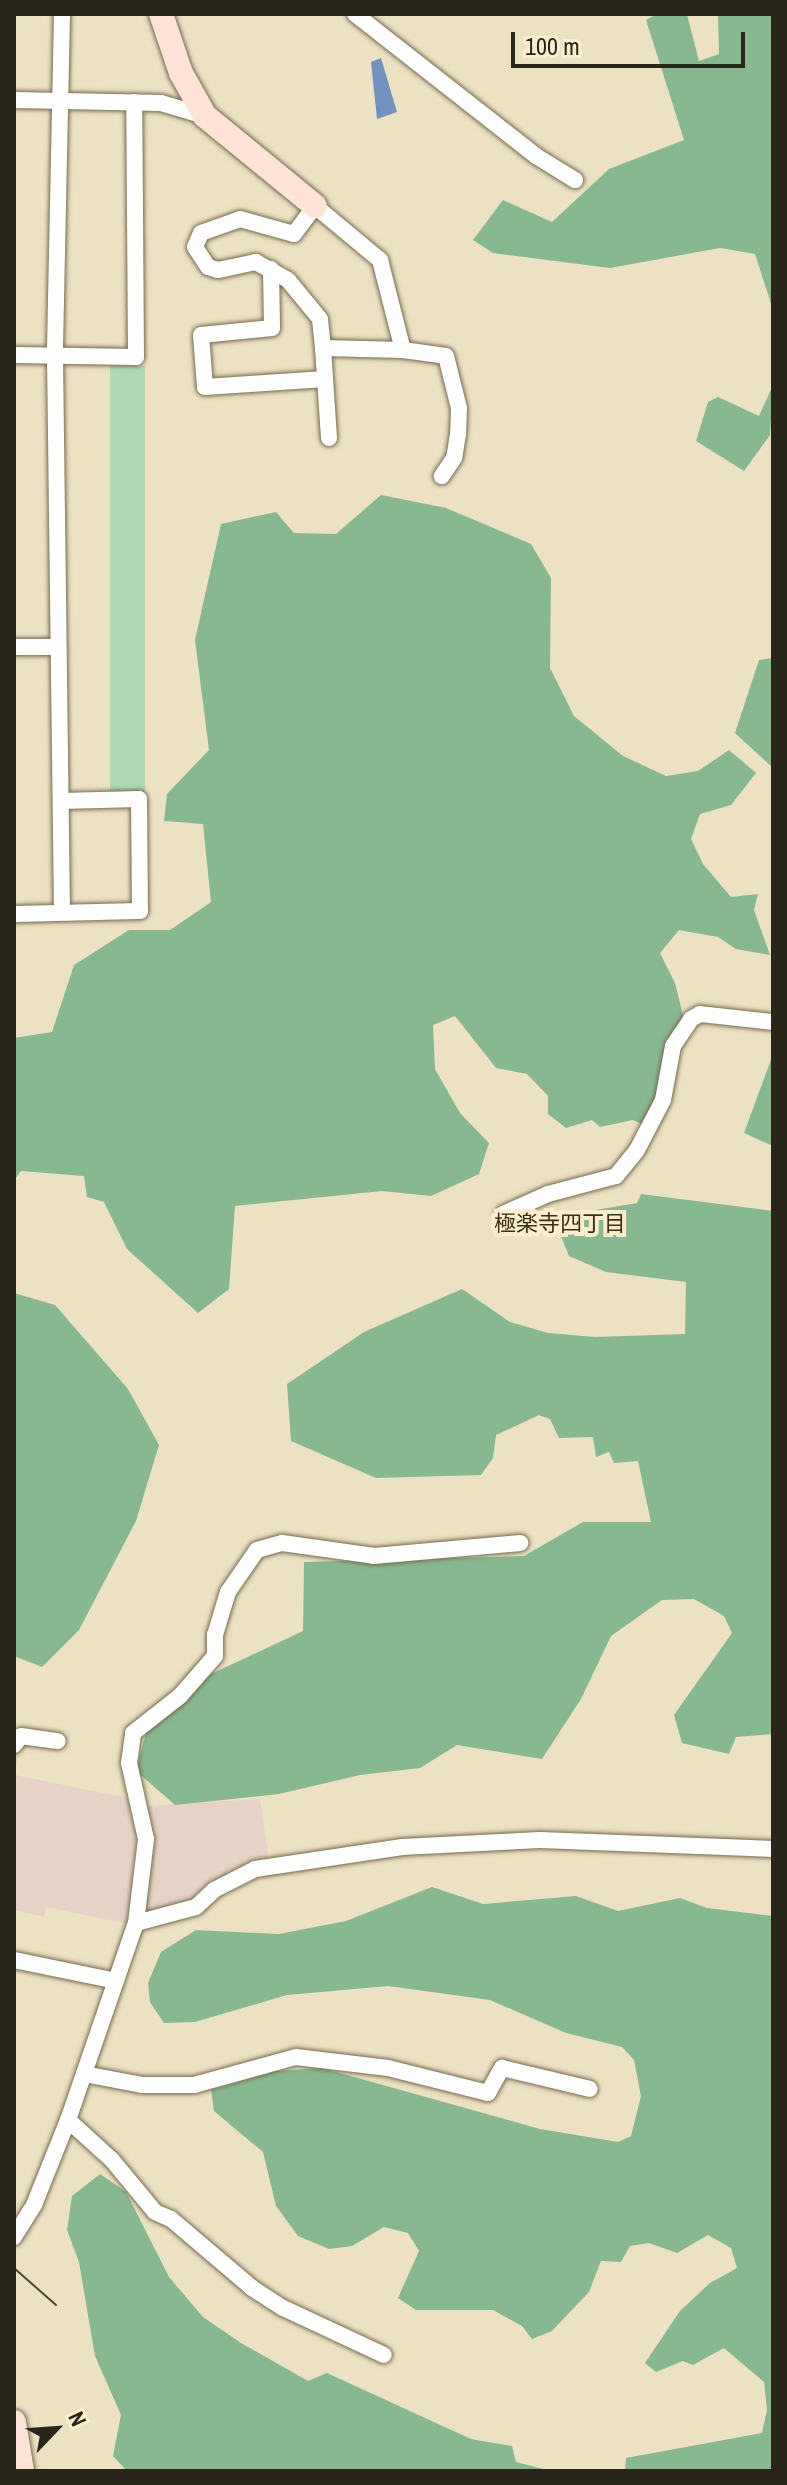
<!DOCTYPE html>
<meta charset="utf-8">
<style>
body{margin:0}
#map{position:relative;width:787px;height:2485px;overflow:hidden;background:#ece1c1;font-family:"Archivo Narrow","Noto Sans JP",sans-serif}
div>[style]{position:absolute}
[style*='--x']{left:calc(var(--x)*1px);top:calc(var(--y)*1px);width:calc(var(--w)*1px);rotate:calc(var(--a)*1deg)}
.education>*{inset:0;background:#e7d3c5}
.green>*{inset:0;background:#addab5;transform-origin:0 0}
.forest>*{inset:0;background:#87b990}
.water>*{inset:0;background:#7092c0}
.roads{filter:drop-shadow(0 0 2px #756b4e) drop-shadow(0 0 2px #756b4e)}
.street>*{height:16px;margin:-8px;padding:0 8px;transform-origin:8px;border-radius:8px;background:#fff}
.secondary>*{height:24px;margin:-12px;padding:0 12px;transform-origin:12px;border-radius:12px;background:#ffe3d7}
.tram>*{height:2px;margin:-1px;padding:0 1px;transform-origin:1px;border-radius:1px;background:#4c4737}
span{translate:-50% -50%;white-space:nowrap;text-align:center;line-height:1.15;-webkit-text-stroke:8px #faeecd;paint-order:stroke}
.neighbourhood-label{font-size:22px;color:#393014}
.frame{position:absolute;inset:0;border:16px solid #292519;pointer-events:none}
.north{position:absolute;left:16px;top:2389px;width:80px;height:80px;-webkit-text-stroke:6px #faeecd;paint-order:stroke;rotate:65deg;font-size:22px;font-weight:700;line-height:32px;text-align:center;color:#292519}
.north::after{content:'';display:block;margin:auto;width:28px;height:36px;background:#292519;clip-path:polygon(50% 0,100% 100%,50% 72%,0 100%)}
.scale{position:absolute;left:511px;top:32px;width:234px;height:36px;box-sizing:border-box;border:4px solid #292519;border-top:0;padding-left:10px;font-size:24px;line-height:28px;white-space:nowrap;color:#292519;-webkit-text-stroke:6px #faeecd;paint-order:stroke}
</style>
<div id="map">
<div class="education">
<i style="clip-path:polygon(14px 1750px,19px 1751px,15px 1775px,128px 1798px,137px 1839px,128px 1924px,46px 1907px,44px 1917px,14px 1910px)"></i>
<i style="clip-path:polygon(260px 1799px,269px 1861px,238px 1867px,194px 1902px,145px 1916px,146px 1806px)"></i>
</div>
<div class="green">
<i style="left:110px;top:366px;width:35px;height:428px"></i>
</div>
<div class="forest">
<i style="clip-path:polygon(657px 14px,687px 14px,699px 61px,719px 54px,718px 14px,773px 14px,773px 310px,755px 254px,720px 248px,610px 268px,493px 253px,473px 240px,503px 200px,552px 222px,609px 169px,684px 140px,646px 20px)"></i>
<i style="clip-path:polygon(773px 385px,770px 435px,744px 471px,696px 441px,708px 402px,718px 397px,759px 416px)"></i>
<i style="clip-path:polygon(381px 495px,446px 508px,531px 544px,551px 578px,550px 668px,574px 716px,623px 756px,666px 776px,698px 771px,729px 750px,756px 773px,731px 805px,700px 814px,691px 839px,703px 864px,731px 897px,758px 894px,754px 910px,770px 955px,736px 949px,718px 937px,679px 930px,660px 953px,675px 983px,685px 1023px,644px 1125px,633px 1120px,600px 1127px,592px 1120px,566px 1128px,548px 1114px,548px 1096px,527px 1074px,496px 1068px,455px 1016px,433px 1025px,435px 1069px,460px 1113px,489px 1143px,479px 1174px,431px 1196px,382px 1191px,235px 1206px,229px 1289px,198px 1313px,127px 1249px,104px 1202px,87px 1197px,84px 1176px,21px 1171px,14px 1180px,14px 1038px,52px 1032px,74px 965px,129px 930px,170px 930px,211px 902px,203px 824px,164px 821px,167px 794px,209px 750px,195px 640px,221px 524px,276px 512px,294px 533px,336px 534px)"></i>
<i style="clip-path:polygon(773px 658px,773px 768px,735px 733px,759px 660px)"></i>
<i style="clip-path:polygon(773px 1054px,773px 1146px,744px 1133px)"></i>
<i style="clip-path:polygon(641px 1194px,773px 1211px,773px 1734px,736px 1737px,729px 1754px,682px 1743px,674px 1715px,732px 1633px,724px 1616px,694px 1599px,662px 1600px,611px 1636px,581px 1699px,542px 1759px,457px 1745px,420px 1768px,360px 1775px,279px 1794px,175px 1805px,136px 1771px,147px 1729px,209px 1675px,303px 1631px,304px 1562px,524px 1556px,583px 1522px,651px 1522px,638px 1461px,614px 1463px,609px 1452px,596px 1457px,593px 1437px,559px 1438px,550px 1419px,539px 1415px,496px 1435px,493px 1458px,481px 1475px,376px 1478px,291px 1441px,287px 1384px,364px 1332px,462px 1289px,510px 1322px,548px 1333px,595px 1337px,685px 1334px,686px 1282px,606px 1272px,569px 1256px,558px 1229px,578px 1213px,637px 1203px)"></i>
<i style="clip-path:polygon(14px 1293px,55px 1305px,128px 1389px,159px 1445px,136px 1521px,79px 1630px,42px 1667px,14px 1656px)"></i>
<i style="clip-path:polygon(432px 1887px,483px 1904px,576px 1896px,618px 1911px,680px 1898px,707px 1908px,773px 1916px,773px 2471px,625px 2471px,626px 2458px,762px 2433px,767px 2410px,764px 2382px,724px 2348px,693px 2365px,683px 2361px,656px 2372px,645px 2363px,680px 2311px,710px 2283px,737px 2268px,731px 2248px,708px 2235px,677px 2253px,649px 2243px,630px 2246px,621px 2262px,601px 2261px,589px 2292px,552px 2331px,532px 2339px,522px 2326px,493px 2310px,416px 2310px,398px 2298px,419px 2251px,408px 2233px,384px 2227px,352px 2246px,329px 2249px,298px 2236px,276px 2206px,263px 2152px,214px 2111px,211px 2090px,276px 2071px,322px 2068px,540px 2129px,618px 2142px,631px 2136px,641px 2096px,634px 2060px,622px 2047px,566px 2033px,490px 2000px,388px 1986px,287px 1995px,195px 2022px,164px 2023px,150px 2002px,148px 1983px,161px 1952px,196px 1930px,279px 1934px,346px 1921px)"></i>
<i style="clip-path:polygon(100px 2174px,126px 2192px,169px 2277px,203px 2317px,241px 2343px,308px 2381px,327px 2373px,471px 2439px,512px 2446px,516px 2462px,551px 2471px,127px 2471px,113px 2456px,121px 2415px,95px 2356px,79px 2262px,67px 2230px,72px 2196px)"></i>
</div>
<div class="water">
<i style="clip-path:polygon(381px 58px,397px 112px,377px 119px,371px 62px)"></i>
</div>
<div class="roads">
<div class="street">
<i style="--x:62;--y:14;--w:342;--a:91.2"></i>
<i style="--x:55;--y:356;--w:556;--a:89.28"></i>
<i style="--x:355;--y:14;--w:230;--a:38.1"></i>
<i style="--x:536;--y:156;--w:46;--a:31.6"></i>
<i style="--x:14;--y:100;--w:147;--a:1.2"></i>
<i style="--x:161;--y:103;--w:46;--a:16.5"></i>
<i style="--x:271;--y:269;--w:59;--a:89"></i>
<i style="--x:272;--y:328;--w:71;--a:174.4"></i>
<i style="--x:201;--y:335;--w:52;--a:85.6"></i>
<i style="--x:205;--y:387;--w:120;--a:-3.8"></i>
<i style="--x:323;--y:348;--w:29;--a:-96"></i>
<i style="--x:320;--y:319;--w:50;--a:-129.4"></i>
<i style="--x:288;--y:280;--w:37;--a:-151"></i>
<i style="--x:256;--y:262;--w:39;--a:168"></i>
<i style="--x:218;--y:270;--w:10;--a:-163"></i>
<i style="--x:208;--y:267;--w:24;--a:-123"></i>
<i style="--x:195;--y:247;--w:15;--a:-67"></i>
<i style="--x:201;--y:233;--w:41;--a:-19.7"></i>
<i style="--x:240;--y:219;--w:56;--a:15.5"></i>
<i style="--x:294;--y:234;--w:35;--a:-53"></i>
<i style="--x:315;--y:206;--w:85;--a:39.7"></i>
<i style="--x:380;--y:260;--w:93;--a:75.7"></i>
<i style="--x:403;--y:350;--w:43;--a:7.9"></i>
<i style="--x:446;--y:356;--w:54;--a:76"></i>
<i style="--x:459;--y:408;--w:26;--a:92"></i>
<i style="--x:458;--y:434;--w:24;--a:99"></i>
<i style="--x:454;--y:458;--w:22;--a:124"></i>
<i style="--x:14;--y:355;--w:122;--a:0.9"></i>
<i style="--x:136;--y:357;--w:255;--a:-90.4"></i>
<i style="--x:329;--y:438;--w:90;--a:-93.8"></i>
<i style="--x:323;--y:348;--w:80;--a:1.4"></i>
<i style="--x:14;--y:647;--w:43;--a:0"></i>
<i style="--x:14;--y:914;--w:126;--a:-1.4"></i>
<i style="--x:140;--y:911;--w:112;--a:-90.5"></i>
<i style="--x:139;--y:799;--w:78;--a:178.5"></i>
<i style="--x:503;--y:1214;--w:49;--a:-24"></i>
<i style="--x:548;--y:1194;--w:70;--a:-14.8"></i>
<i style="--x:616;--y:1176;--w:33;--a:-51"></i>
<i style="--x:637;--y:1150;--w:56;--a:-62.5"></i>
<i style="--x:663;--y:1100;--w:55;--a:-79.5"></i>
<i style="--x:673;--y:1046;--w:32;--a:-56"></i>
<i style="--x:691;--y:1019;--w:10;--a:-29"></i>
<i style="--x:700;--y:1014;--w:73;--a:6.3"></i>
<i style="--x:14;--y:1745;--w:11;--a:-52"></i>
<i style="--x:21;--y:1736;--w:37;--a:8"></i>
<i style="--x:136;--y:1923;--w:62;--a:-14.9"></i>
<i style="--x:196;--y:1907;--w:25;--a:-43"></i>
<i style="--x:214;--y:1890;--w:46;--a:-27.1"></i>
<i style="--x:255;--y:1869;--w:149;--a:-8.5"></i>
<i style="--x:402;--y:1847;--w:138;--a:-2.9"></i>
<i style="--x:540;--y:1840;--w:233;--a:2.2"></i>
<i style="--x:14;--y:1960;--w:104;--a:11.6"></i>
<i style="--x:84;--y:2074;--w:60;--a:10.6"></i>
<i style="--x:143;--y:2085;--w:51;--a:0"></i>
<i style="--x:194;--y:2085;--w:106;--a:-15.4"></i>
<i style="--x:296;--y:2057;--w:93;--a:6.8"></i>
<i style="--x:388;--y:2068;--w:103;--a:14"></i>
<i style="--x:488;--y:2093;--w:29;--a:-61"></i>
<i style="--x:502;--y:2068;--w:90;--a:13.4"></i>
<i style="--x:68;--y:2120;--w:59;--a:42.3"></i>
<i style="--x:112;--y:2160;--w:67;--a:50.4"></i>
<i style="--x:155;--y:2212;--w:17;--a:24"></i>
<i style="--x:171;--y:2219;--w:106;--a:40.4"></i>
<i style="--x:252;--y:2288;--w:37;--a:33"></i>
<i style="--x:283;--y:2308;--w:111;--a:25"></i>
<i style="--x:14;--y:2237;--w:38;--a:-58"></i>
<i style="--x:34;--y:2205;--w:92;--a:-68.2"></i>
<i style="--x:68;--y:2120;--w:208;--a:-71"></i>
<i style="--x:136;--y:1923;--w:85;--a:-83.2"></i>
<i style="--x:146;--y:1839;--w:78;--a:-102.6"></i>
<i style="--x:129;--y:1763;--w:30;--a:-82"></i>
<i style="--x:133;--y:1733;--w:60;--a:-38.2"></i>
<i style="--x:180;--y:1696;--w:53;--a:-48.8"></i>
<i style="--x:215;--y:1656;--w:21;--a:-90"></i>
<i style="--x:215;--y:1635;--w:45;--a:-73.2"></i>
<i style="--x:228;--y:1592;--w:51;--a:-55.4"></i>
<i style="--x:257;--y:1550;--w:26;--a:-16"></i>
<i style="--x:282;--y:1543;--w:93;--a:8"></i>
<i style="--x:374;--y:1556;--w:147;--a:-5.1"></i>
</div>
<div class="secondary">
<i style="--x:161;--y:14;--w:62;--a:71.3"></i>
<i style="--x:181;--y:73;--w:49;--a:60.8"></i>
<i style="--x:205;--y:116;--w:142;--a:39.3"></i>
<i style="--x:14;--y:2422;--w:50;--a:80.7"></i>
</div>
</div>
<div class="tram">
<i style="--x:14;--y:2268;--w:56;--a:41.4"></i>
</div>
<div class="neighbourhood-label">
<span style="left:560px;top:1224px">極楽寺四丁目</span>
</div>
<div class="frame"></div>
<div class="north">N</div>
<div class="scale">100 m</div>
</div>
